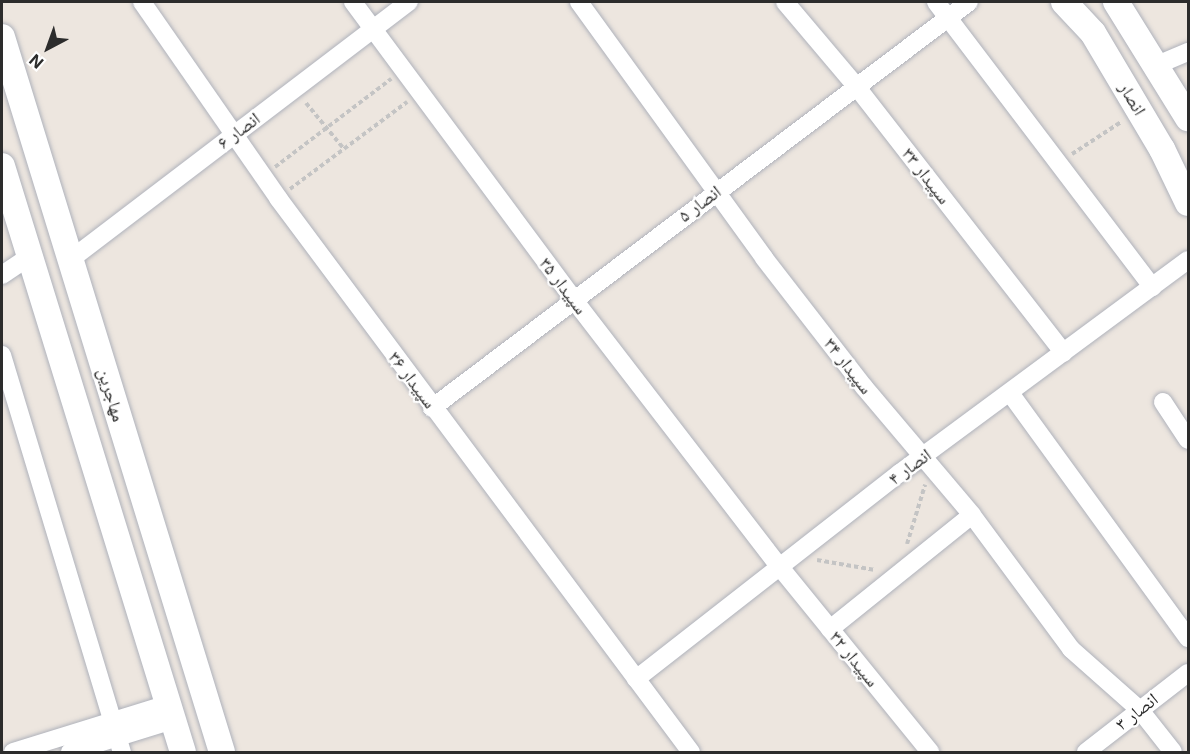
<!DOCTYPE html>
<meta charset="utf-8">
<style>
body{margin:0}
#map{position:relative;width:1190px;height:754px;overflow:hidden;background:#ede6df;font-family:Inter,"Noto Naskh Arabic",sans-serif}
div>[style]{position:absolute}
[style*='--x']{left:calc(var(--x)*1px);top:calc(var(--y)*1px);width:calc(var(--w)*1px);rotate:calc(var(--a)*1deg)}
.path>*{height:4px;margin-top:-2px;transform-origin:0;background:repeating-linear-gradient(90deg,#c4c4c4 0 4.5px,transparent 0 7.5px)}
.roads{filter:drop-shadow(0 0 2px #afb2bb) drop-shadow(0 0 2px #afb2bb)}
.minor>*{height:18px;margin:-9px;padding:0 9px;transform-origin:9px;border-radius:9px;background:#fff}
.secondary>*{height:26px;margin:-13px;padding:0 13px;transform-origin:13px;border-radius:13px;background:#fff}
span{translate:-50% -50%;white-space:nowrap;text-align:center;line-height:1.15;-webkit-text-stroke:4.5px #fff;paint-order:stroke}
.street-label{font-size:18px;color:#2c2c2c}
.frame{position:absolute;inset:0;border:3px solid #2c2c2c;pointer-events:none}
.north{position:absolute;left:18px;top:18px;width:60px;height:60px;-webkit-text-stroke:4px #fff;paint-order:stroke;rotate:221deg;font-size:16px;font-weight:700;line-height:24px;text-align:center;color:#2c2c2c}
.north::after{content:'';display:block;margin:auto;width:21px;height:27px;background:#2c2c2c;clip-path:polygon(50% 0,100% 100%,50% 72%,0 100%)}
</style>
<div id="map">
<div class="path">
<i style="--x:306;--y:103;--w:60;--a:50.4"></i>
<i style="--x:1072;--y:154;--w:59;--a:-33.1"></i>
<i style="--x:275;--y:167;--w:146;--a:-37.2"></i>
<i style="--x:290;--y:189;--w:146;--a:-36.6"></i>
<i style="--x:907;--y:544;--w:62;--a:-73"></i>
<i style="--x:817;--y:560;--w:59;--a:9.8"></i>
</div>
<div class="roads">
<div class="minor">
<i style="--x:142;--y:2;--w:239;--a:55.2"></i>
<i style="--x:278;--y:198;--w:691;--a:53.3"></i>
<i style="--x:353;--y:2;--w:371;--a:53.4"></i>
<i style="--x:574;--y:300;--w:336;--a:52.4"></i>
<i style="--x:779;--y:566;--w:240;--a:50.9"></i>
<i style="--x:579;--y:2;--w:316;--a:54.1"></i>
<i style="--x:764;--y:258;--w:163;--a:52.2"></i>
<i style="--x:864;--y:387;--w:167;--a:49.8"></i>
<i style="--x:972;--y:515;--w:167;--a:53.5"></i>
<i style="--x:1071;--y:649;--w:92;--a:41.5"></i>
<i style="--x:1140;--y:710;--w:53;--a:51.8"></i>
<i style="--x:785;--y:2;--w:110;--a:49.8"></i>
<i style="--x:856;--y:86;--w:338;--a:52.1"></i>
<i style="--x:936;--y:2;--w:358;--a:52.8"></i>
<i style="--x:1157;--y:65;--w:34;--a:-23"></i>
<i style="--x:70;--y:260;--w:426;--a:-37.3"></i>
<i style="--x:2;--y:275;--w:34;--a:-34"></i>
<i style="--x:2;--y:355;--w:415;--a:73.2"></i>
<i style="--x:1010;--y:393;--w:303;--a:54"></i>
<i style="--x:1163;--y:402;--w:45;--a:56.7"></i>
<i style="--x:432;--y:408;--w:673;--a:-37.09"></i>
<i style="--x:830;--y:629;--w:182;--a:-38.8"></i>
<i style="--x:636;--y:679;--w:335;--a:-38"></i>
<i style="--x:900;--y:473;--w:358;--a:-36.5"></i>
<i style="--x:13;--y:752;--w:162;--a:-17.2"></i>
<i style="--x:70;--y:752;--w:108;--a:-17.3"></i>
<i style="--x:1086;--y:752;--w:129;--a:-37.8"></i>
</div>
<div class="secondary">
<i style="--x:1064;--y:2;--w:42;--a:46.9"></i>
<i style="--x:1093;--y:33;--w:135;--a:59.3"></i>
<i style="--x:1162;--y:149;--w:60;--a:64.3"></i>
<i style="--x:1116;--y:2;--w:137;--a:58.2"></i>
<i style="--x:2;--y:37;--w:748;--a:72.9"></i>
<i style="--x:2;--y:166;--w:613;--a:72.84"></i>
</div>
</div>
<div class="street-label">
<span style="left:1132px;top:99px;rotate:59deg">انصار</span>
<span style="left:239px;top:131px;rotate:-37deg">انصار ۶</span>
<span style="left:926px;top:176px;rotate:52deg">سپیدار ۳۳</span>
<span style="left:700px;top:204px;rotate:-37deg">انصار ۵</span>
<span style="left:563px;top:286px;rotate:53deg">سپیدار ۳۵</span>
<span style="left:848px;top:366px;rotate:52deg">سپیدار ۳۴</span>
<span style="left:412px;top:380px;rotate:53deg">سپیدار ۳۶</span>
<span style="left:111px;top:395px;rotate:73deg">مهاجرین</span>
<span style="left:910px;top:467px;rotate:-36deg">انصار ۴</span>
<span style="left:854px;top:659px;rotate:51deg">سپیدار ۳۲</span>
<span style="left:1137px;top:712px;rotate:-38deg">انصار ۳</span>
</div>
<div class="frame"></div>
<div class="north">N</div>
</div>
